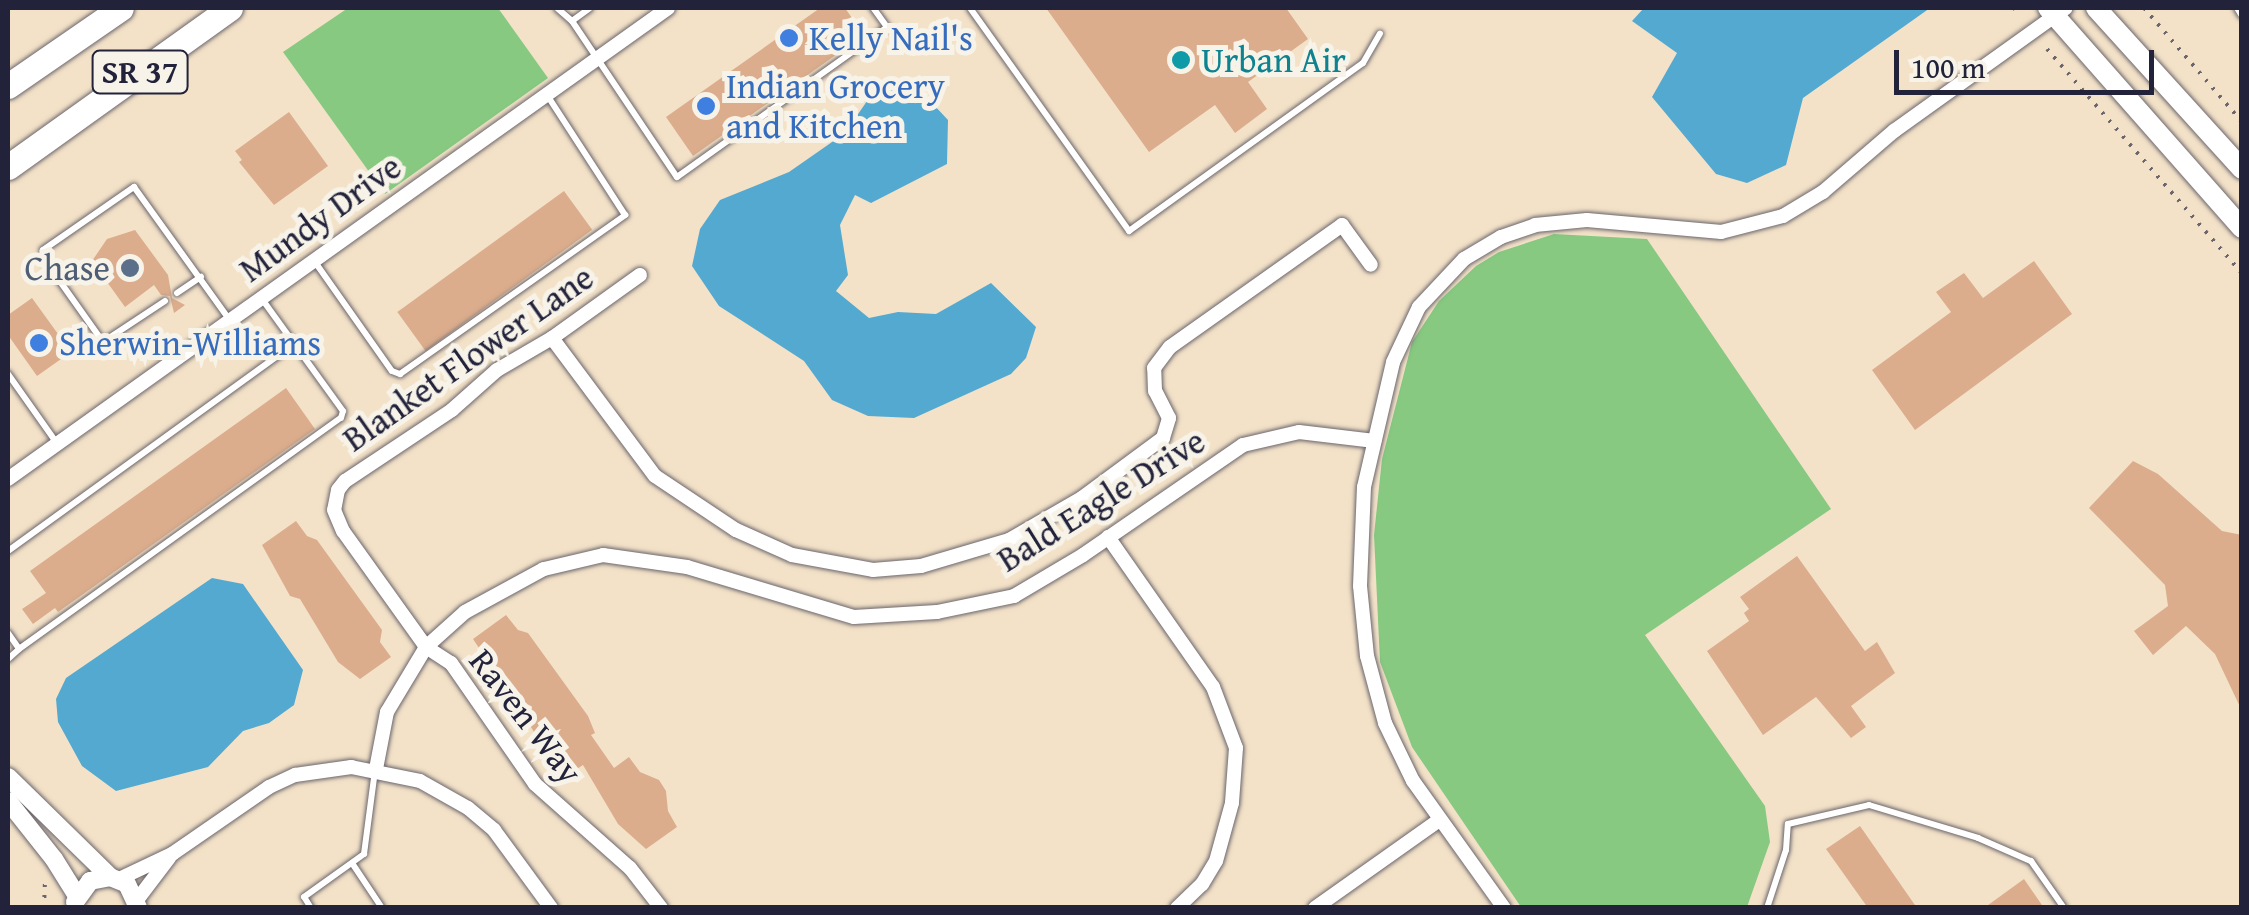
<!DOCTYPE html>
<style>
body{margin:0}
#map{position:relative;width:2249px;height:915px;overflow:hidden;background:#f3e2c8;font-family:"Gentium Book Plus",serif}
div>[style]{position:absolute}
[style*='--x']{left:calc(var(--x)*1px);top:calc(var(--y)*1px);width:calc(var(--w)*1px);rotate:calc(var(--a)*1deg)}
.green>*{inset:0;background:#87c981}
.water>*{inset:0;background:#54a9d0}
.building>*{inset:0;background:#dbad8d;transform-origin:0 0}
.path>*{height:4px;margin-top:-2px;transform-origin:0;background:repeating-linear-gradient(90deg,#6b656c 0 2.5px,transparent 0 10.5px)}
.roads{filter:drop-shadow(0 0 2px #6b656c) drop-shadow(0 0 2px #6b656c)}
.service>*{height:6px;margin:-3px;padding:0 3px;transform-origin:3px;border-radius:3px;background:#fff}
.minor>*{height:14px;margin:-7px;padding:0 7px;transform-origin:7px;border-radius:7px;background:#fff}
.tertiary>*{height:18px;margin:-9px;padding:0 9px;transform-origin:9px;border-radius:9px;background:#fff}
.primary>*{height:20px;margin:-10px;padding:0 10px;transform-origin:10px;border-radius:10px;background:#fff}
.motorway>*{height:25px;margin:-12.5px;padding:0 12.5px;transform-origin:12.5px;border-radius:12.5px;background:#fff}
.dots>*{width:28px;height:28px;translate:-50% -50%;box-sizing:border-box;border:5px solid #f7f3e8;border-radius:50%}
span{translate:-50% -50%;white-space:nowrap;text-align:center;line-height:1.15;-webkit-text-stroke:10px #f7f3e8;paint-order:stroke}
.shield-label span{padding:2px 8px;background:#f7f3e8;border:2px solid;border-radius:8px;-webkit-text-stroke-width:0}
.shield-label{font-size:32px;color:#22223b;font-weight:700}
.shop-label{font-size:35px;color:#366cbe}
.left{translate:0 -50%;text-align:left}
.culture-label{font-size:35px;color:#0d838f}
.street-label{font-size:35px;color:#22223b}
.service-label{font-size:35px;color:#4e5e75}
.right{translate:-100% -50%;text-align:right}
.frame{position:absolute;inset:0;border:10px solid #22223b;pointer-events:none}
.scale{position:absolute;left:1894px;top:50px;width:260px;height:45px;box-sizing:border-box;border:5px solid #22223b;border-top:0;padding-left:12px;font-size:30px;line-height:35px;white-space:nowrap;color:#22223b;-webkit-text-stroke:8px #f7f3e8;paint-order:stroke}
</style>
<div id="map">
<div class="green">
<i style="clip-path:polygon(348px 8px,498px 8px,548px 78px,385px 194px,283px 52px)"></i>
<i style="clip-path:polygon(1554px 234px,1647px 239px,1831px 509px,1645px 635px,1765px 806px,1770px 842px,1747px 907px,1521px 907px,1412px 747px,1380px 662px,1374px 535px,1382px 459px,1412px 342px,1439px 301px,1476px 266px,1499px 252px)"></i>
</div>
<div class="water">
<i style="clip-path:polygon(1644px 8px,1930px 8px,1803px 98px,1786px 165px,1747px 183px,1716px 174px,1652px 97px,1677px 53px,1632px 21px)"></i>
<i style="clip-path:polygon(917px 87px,948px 120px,947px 164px,871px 203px,855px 195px,840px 225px,848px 275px,836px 291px,869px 318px,898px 312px,936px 314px,991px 283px,1036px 327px,1026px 358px,1011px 374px,914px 418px,868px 416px,832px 400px,804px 361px,719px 306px,692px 266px,700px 229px,720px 200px,789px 172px,845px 133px,876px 88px)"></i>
<i style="clip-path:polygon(212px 578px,243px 584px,303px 670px,294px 705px,269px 723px,243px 731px,208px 767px,116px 791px,82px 766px,58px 722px,56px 699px,66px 678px)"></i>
</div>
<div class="building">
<i style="clip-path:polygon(820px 8px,845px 8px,864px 35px,693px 156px,666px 117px)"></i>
<i style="clip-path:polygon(1046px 8px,1286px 8px,1308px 39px,1248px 82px,1267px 109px,1235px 133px,1215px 105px,1149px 152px)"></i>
<i style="clip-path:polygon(289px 112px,328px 166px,274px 205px,239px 162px,242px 160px,235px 151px)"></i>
<i style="left:564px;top:191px;width:48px;height:206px;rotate:54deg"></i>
<i style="clip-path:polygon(135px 230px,168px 275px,172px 298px,185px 305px,174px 313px,170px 296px,161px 295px,154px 285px,125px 307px,92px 261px,107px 239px)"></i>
<i style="clip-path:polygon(2034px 261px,2072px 314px,1915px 430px,1872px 370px,1951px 312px,1936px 292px,1964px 273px,1983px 298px)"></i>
<i style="clip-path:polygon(32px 298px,71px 352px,37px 376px,8px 335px,8px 315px)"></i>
<i style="clip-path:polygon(286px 388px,315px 429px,58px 612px,55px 608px,33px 624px,22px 609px,46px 593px,30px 571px)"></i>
<i style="clip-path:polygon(2133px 461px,2158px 474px,2222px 531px,2242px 535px,2242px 711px,2215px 654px,2186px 626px,2153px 655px,2134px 631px,2168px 606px,2165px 585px,2089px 508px)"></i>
<i style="clip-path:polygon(296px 521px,307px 536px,317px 540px,382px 630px,380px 642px,391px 657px,360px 679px,338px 662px,300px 599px,290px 596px,262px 545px)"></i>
<i style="clip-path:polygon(1797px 556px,1865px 651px,1877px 642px,1895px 673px,1851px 706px,1866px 727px,1851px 738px,1816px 697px,1763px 735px,1707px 651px,1749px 621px,1744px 613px,1749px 609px,1740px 597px)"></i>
<i style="clip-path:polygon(506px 615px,518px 630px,528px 633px,588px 716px,595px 733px,591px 735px,614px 768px,629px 757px,640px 772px,659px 780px,666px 791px,668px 811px,677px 827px,646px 849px,618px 824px,583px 765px,569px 774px,559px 759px,548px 756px,511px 693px,500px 690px,483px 665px,483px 654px,473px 639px)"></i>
<i style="clip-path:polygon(1860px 826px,1917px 908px,1868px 908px,1826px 849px)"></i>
<i style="clip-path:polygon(2024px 879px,2044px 908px,1984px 908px)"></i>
</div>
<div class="path">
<i style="--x:2014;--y:8;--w:2;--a:63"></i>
<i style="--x:2144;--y:8;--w:150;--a:49.3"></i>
<i style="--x:2047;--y:49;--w:297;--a:49"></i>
<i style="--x:44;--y:908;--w:29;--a:-88"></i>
</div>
<div class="roads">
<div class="service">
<i style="--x:557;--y:8;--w:20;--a:41"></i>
<i style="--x:572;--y:21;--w:188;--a:56.1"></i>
<i style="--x:677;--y:177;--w:258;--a:-35.5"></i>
<i style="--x:887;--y:27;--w:24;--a:-126"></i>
<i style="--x:970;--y:8;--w:274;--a:54.5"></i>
<i style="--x:1129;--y:231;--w:288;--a:-35.7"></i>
<i style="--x:1363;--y:63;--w:34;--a:-60"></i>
<i style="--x:2237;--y:8;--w:9;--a:58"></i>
<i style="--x:572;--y:21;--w:22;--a:-36"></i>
<i style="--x:315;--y:262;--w:133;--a:54.8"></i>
<i style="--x:392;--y:371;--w:9;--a:21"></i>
<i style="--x:400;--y:374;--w:276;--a:-35.2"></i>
<i style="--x:625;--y:215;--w:143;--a:-123"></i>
<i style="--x:177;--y:293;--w:29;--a:-34"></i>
<i style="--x:165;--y:301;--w:74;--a:146.5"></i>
<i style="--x:103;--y:342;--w:102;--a:-125.4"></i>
<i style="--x:44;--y:259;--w:9;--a:-96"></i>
<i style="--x:43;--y:250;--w:111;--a:-34.7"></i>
<i style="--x:134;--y:187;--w:163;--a:54.3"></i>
<i style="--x:8;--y:374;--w:83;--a:54.8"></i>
<i style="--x:8;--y:551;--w:353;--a:-35.9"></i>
<i style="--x:8;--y:633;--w:19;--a:55"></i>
<i style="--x:19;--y:649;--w:396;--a:-35.7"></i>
<i style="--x:341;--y:418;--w:7;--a:-74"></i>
<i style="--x:343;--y:411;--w:138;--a:-125.9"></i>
<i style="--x:8;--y:659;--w:15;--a:-42"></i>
<i style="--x:352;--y:863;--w:54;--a:56.3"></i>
<i style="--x:311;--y:908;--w:13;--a:-122"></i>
<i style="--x:304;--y:897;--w:74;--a:-35.6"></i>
<i style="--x:364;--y:854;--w:84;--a:-82.5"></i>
<i style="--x:1767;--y:908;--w:61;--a:-71.9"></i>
<i style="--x:1786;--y:850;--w:26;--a:-86"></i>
<i style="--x:1788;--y:824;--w:83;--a:-13.2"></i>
<i style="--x:1869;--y:805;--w:114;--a:16.8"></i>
<i style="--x:1978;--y:838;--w:58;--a:23.5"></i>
<i style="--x:2031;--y:861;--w:57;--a:54.9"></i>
</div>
<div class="minor">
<i style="--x:640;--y:275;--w:108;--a:144.4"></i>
<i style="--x:552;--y:338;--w:64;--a:149.8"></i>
<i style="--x:497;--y:370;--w:60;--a:138.4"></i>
<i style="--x:452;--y:410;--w:128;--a:146.4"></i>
<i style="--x:345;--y:481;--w:11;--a:128"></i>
<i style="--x:338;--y:490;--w:20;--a:101"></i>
<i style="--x:334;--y:510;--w:23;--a:67"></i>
<i style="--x:343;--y:531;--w:143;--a:54.4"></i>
<i style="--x:426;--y:647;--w:30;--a:33"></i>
<i style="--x:451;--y:663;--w:147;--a:55.2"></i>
<i style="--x:535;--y:784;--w:127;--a:41.5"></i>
<i style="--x:630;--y:868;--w:51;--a:52.2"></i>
<i style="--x:552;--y:338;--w:172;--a:53.3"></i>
<i style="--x:655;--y:476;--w:97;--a:33.7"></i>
<i style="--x:736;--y:530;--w:61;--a:24.1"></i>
<i style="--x:792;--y:555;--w:82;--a:10.5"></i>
<i style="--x:873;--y:570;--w:48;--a:-4.8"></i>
<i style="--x:921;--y:566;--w:92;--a:-16.5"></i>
<i style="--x:1009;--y:540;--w:84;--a:-29.9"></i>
<i style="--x:1082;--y:498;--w:101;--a:-36.5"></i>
<i style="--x:1163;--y:438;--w:21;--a:-73"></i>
<i style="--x:1169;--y:418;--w:30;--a:-117"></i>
<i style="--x:1155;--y:391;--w:23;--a:-92"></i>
<i style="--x:1154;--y:368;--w:26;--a:-53"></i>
<i style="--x:1170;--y:347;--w:211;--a:-35.3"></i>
<i style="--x:1342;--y:225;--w:49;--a:54.1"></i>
<i style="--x:8;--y:479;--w:811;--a:-35.51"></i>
<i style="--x:1108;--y:537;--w:183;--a:55"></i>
<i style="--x:1213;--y:687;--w:65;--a:69.3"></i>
<i style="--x:1236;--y:748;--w:55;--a:94.2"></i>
<i style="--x:1232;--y:803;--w:60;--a:105.4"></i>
<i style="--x:1216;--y:861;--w:27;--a:121"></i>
<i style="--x:1202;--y:884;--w:35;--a:136"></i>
<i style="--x:376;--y:769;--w:58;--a:-79.1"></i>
<i style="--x:387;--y:712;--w:76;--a:-59"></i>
<i style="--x:426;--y:647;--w:52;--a:-41.9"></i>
<i style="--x:465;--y:612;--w:90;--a:-28.6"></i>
<i style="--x:544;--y:569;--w:61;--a:-13.3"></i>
<i style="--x:603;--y:555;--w:85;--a:8.1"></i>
<i style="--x:687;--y:567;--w:174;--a:16.7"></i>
<i style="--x:854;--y:617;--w:83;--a:-3.4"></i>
<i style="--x:937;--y:612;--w:79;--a:-11.7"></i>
<i style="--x:1014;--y:596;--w:80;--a:-30.7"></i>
<i style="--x:1083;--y:555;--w:194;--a:-34.5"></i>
<i style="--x:1243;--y:445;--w:57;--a:-13.1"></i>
<i style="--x:1299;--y:432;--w:76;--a:6.8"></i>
<i style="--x:119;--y:879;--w:59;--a:-25.3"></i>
<i style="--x:172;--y:854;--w:118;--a:-34.6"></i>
<i style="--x:269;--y:787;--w:29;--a:-25"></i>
<i style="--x:295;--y:775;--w:57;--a:-8.1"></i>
<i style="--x:351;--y:767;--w:70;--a:11.5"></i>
<i style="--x:420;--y:781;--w:55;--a:29.4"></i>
<i style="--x:468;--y:808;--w:34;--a:40"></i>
<i style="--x:494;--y:830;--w:97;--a:53.8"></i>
<i style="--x:137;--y:900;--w:53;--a:-52.7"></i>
<i style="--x:1315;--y:908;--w:151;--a:-35.3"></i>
<i style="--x:1504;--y:908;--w:156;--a:-125.6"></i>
<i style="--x:1413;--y:781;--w:64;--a:-115.8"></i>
<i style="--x:1385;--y:723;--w:69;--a:-105"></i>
<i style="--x:1367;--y:656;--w:70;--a:-95.7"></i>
<i style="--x:1360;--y:586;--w:99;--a:-87.7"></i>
<i style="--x:1364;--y:487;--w:128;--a:-76.9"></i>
<i style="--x:1393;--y:362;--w:61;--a:-64.7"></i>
<i style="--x:1419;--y:307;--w:66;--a:-46.8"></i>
<i style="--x:1464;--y:259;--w:43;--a:-30.7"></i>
<i style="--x:1501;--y:237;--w:36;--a:-19"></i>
<i style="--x:1535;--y:225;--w:52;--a:-5.5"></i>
<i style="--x:1587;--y:220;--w:135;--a:5.1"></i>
<i style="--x:1721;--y:232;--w:64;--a:-14.5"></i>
<i style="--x:1783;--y:216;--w:47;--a:-31"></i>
<i style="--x:1823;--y:192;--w:94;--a:-40.7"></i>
<i style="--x:1894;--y:131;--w:211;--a:-35.6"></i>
</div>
<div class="tertiary">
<i style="--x:8;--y:777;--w:143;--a:44.4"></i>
<i style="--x:8;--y:801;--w:74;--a:51.6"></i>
<i style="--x:54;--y:859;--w:44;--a:58.1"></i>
<i style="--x:75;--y:902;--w:26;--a:-54"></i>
<i style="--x:90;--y:881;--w:20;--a:-11"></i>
<i style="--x:110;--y:877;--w:18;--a:22"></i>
<i style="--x:127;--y:884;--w:26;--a:65"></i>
</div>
<div class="primary">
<i style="--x:2048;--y:8;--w:293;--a:48.6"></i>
<i style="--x:2096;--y:8;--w:217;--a:47.8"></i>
</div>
<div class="motorway">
<i style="--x:8;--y:86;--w:137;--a:-34.6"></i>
<i style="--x:8;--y:167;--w:273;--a:-35.6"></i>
</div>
</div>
<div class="dots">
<i style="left:789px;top:38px;background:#3f7fe0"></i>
<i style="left:1181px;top:60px;background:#0f9aa8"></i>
<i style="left:706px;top:106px;background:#3f7fe0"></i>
<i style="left:130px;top:268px;background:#5c6f8a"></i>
<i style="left:39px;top:343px;background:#3f7fe0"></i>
</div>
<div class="shield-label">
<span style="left:140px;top:72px">SR 37</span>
</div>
<div class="shop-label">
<span class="left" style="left:809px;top:38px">Kelly Nail's</span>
<span class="left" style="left:726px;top:106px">Indian Grocery<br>and Kitchen</span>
<span class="left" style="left:59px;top:343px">Sherwin-Williams</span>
</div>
<div class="culture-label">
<span class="left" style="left:1201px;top:60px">Urban Air</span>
</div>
<div class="street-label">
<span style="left:320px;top:218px;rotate:-36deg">Mundy Drive</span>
<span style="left:468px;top:358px;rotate:-35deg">Blanket Flower Lane</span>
<span style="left:1101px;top:500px;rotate:-32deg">Bald Eagle Drive</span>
<span style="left:526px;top:716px;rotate:52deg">Raven Way</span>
</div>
<div class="service-label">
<span class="right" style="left:110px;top:268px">Chase</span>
</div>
<div class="frame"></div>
<div class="scale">100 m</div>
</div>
